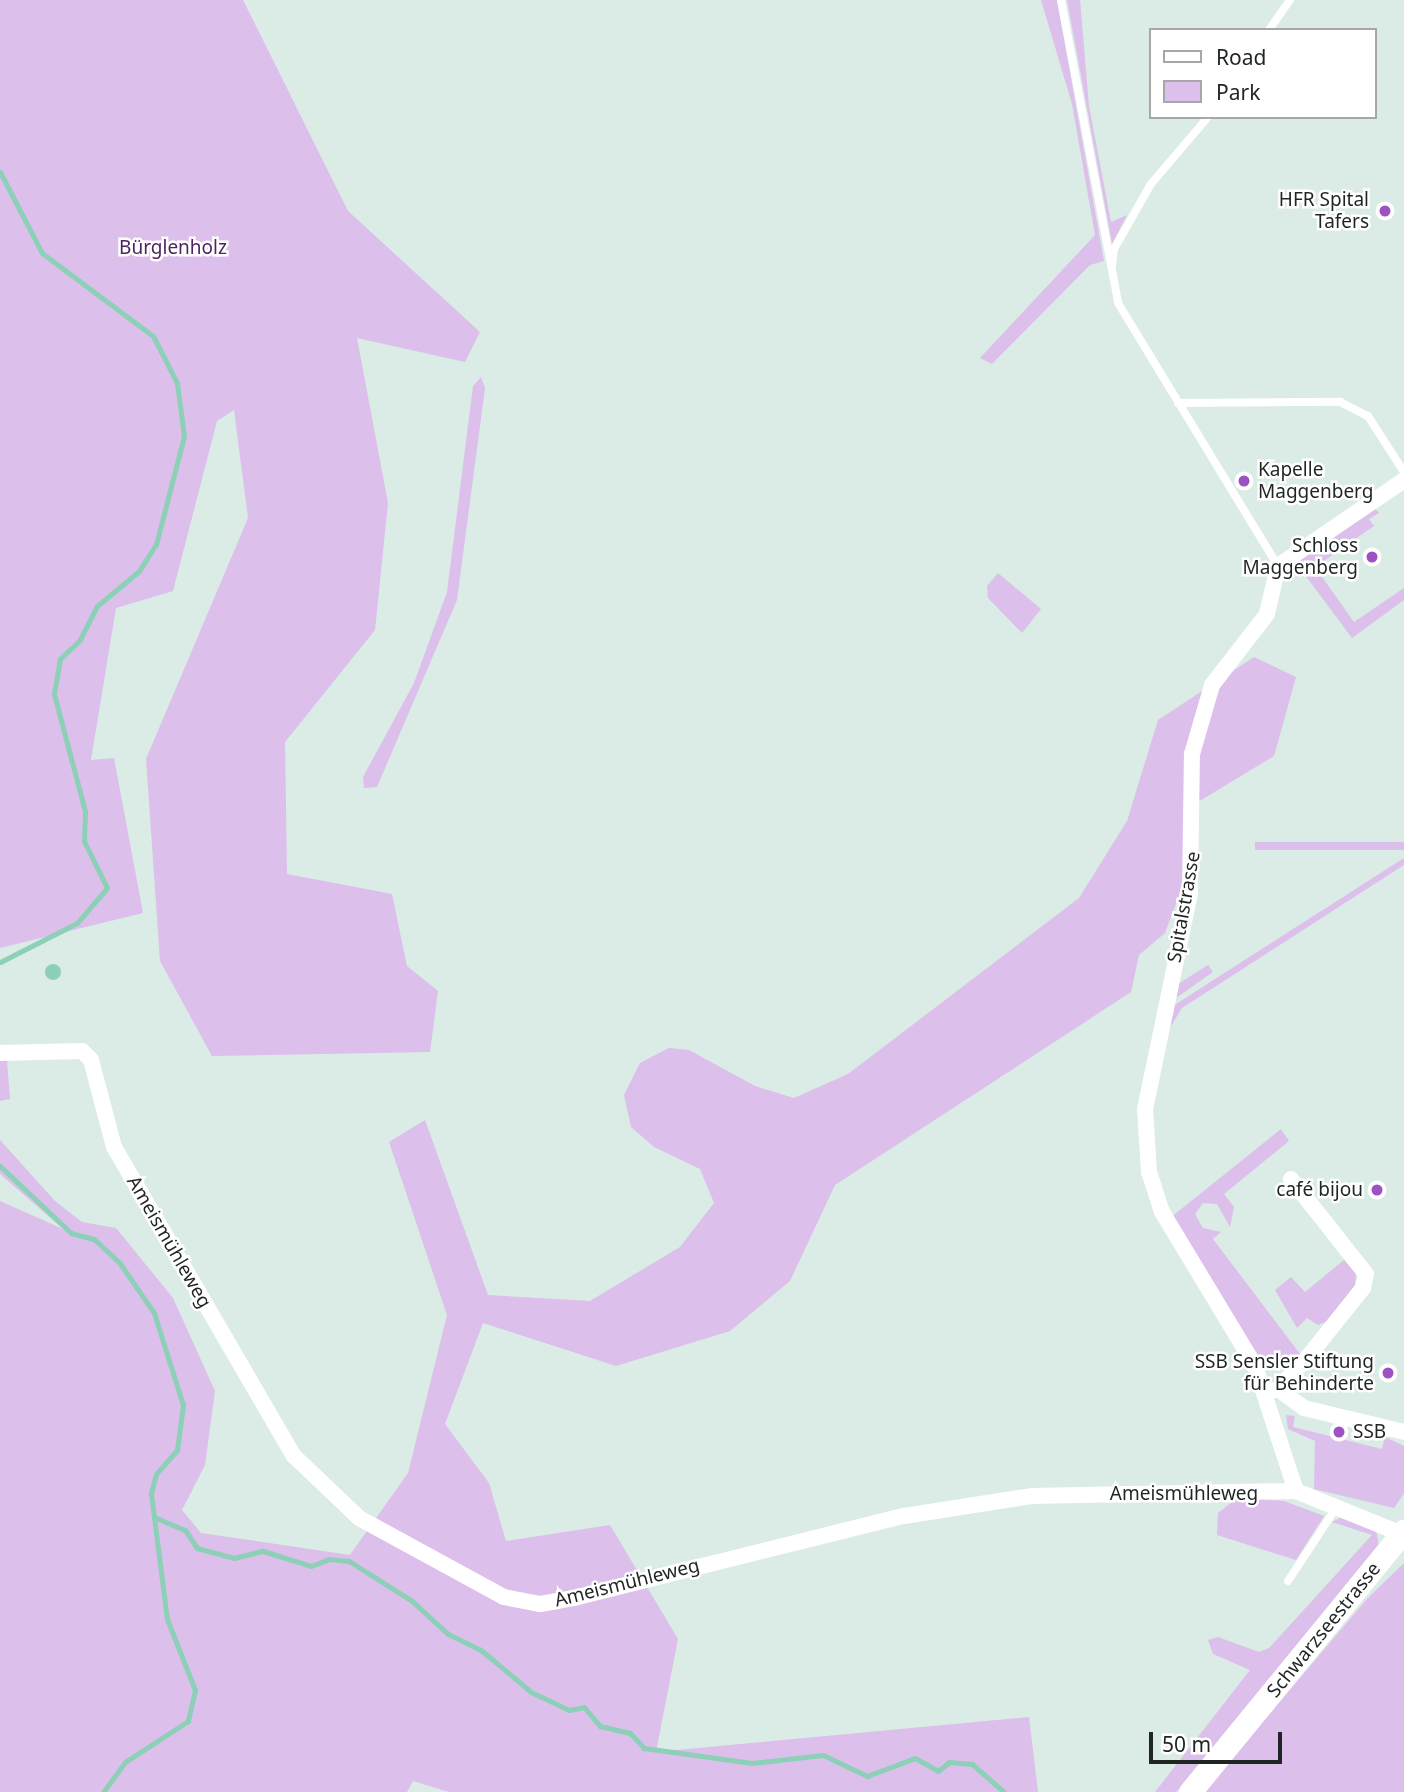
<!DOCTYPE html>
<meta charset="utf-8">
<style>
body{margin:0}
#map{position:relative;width:1404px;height:1792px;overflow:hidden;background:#dbebe5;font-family:"Noto Sans",sans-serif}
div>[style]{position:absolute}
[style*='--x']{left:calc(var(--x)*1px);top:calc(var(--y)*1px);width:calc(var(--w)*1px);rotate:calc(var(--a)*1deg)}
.green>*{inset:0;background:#dcbfeb;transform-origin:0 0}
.water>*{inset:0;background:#8cd0b8}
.round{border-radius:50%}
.stream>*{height:5px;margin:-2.5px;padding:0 2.5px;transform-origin:2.5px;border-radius:2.5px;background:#8cd0b8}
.service>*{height:8px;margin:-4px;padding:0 4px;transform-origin:4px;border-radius:4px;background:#fff}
.minor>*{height:16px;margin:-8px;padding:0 8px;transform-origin:8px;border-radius:8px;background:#fff}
.secondary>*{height:23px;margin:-11.5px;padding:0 11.5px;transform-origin:11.5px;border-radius:11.5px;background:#fff}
.dots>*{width:19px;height:19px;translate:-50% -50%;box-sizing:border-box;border:4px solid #fff;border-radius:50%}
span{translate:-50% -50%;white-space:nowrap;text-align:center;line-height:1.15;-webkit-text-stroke:5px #fff;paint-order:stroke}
.poi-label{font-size:19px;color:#1f2523}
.right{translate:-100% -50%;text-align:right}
.left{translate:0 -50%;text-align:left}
.park-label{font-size:19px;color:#4d245f}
.street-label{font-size:19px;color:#1f2523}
.legend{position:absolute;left:1149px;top:28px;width:228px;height:91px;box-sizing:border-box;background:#fff;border:2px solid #a5a8a7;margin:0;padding:9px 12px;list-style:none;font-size:21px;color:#1f2523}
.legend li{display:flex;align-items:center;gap:14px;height:35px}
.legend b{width:35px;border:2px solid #a5a8a7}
.scale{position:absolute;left:1149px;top:1732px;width:133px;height:32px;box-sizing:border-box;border:4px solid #1f2523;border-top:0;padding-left:9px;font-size:21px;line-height:24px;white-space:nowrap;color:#1f2523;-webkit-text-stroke:5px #fff;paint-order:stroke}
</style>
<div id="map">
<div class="green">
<i style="clip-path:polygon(0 0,243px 0,348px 211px,480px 332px,465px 362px,357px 338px,388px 503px,375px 630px,285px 742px,287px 874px,392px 894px,407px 966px,438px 991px,430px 1052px,212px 1056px,160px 961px,146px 759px,248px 518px,234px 410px,217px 421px,173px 591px,116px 608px,91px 760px,114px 758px,143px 913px,0 948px)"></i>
<i style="clip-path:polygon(1041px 0,1057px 0,1104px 261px,1090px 265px,992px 364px,980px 358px,1095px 235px,1072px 104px)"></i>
<i style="clip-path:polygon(1067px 0,1080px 0,1089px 106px,1111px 222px,1127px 215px,1112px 244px)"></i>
<i style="clip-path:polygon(481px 377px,485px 388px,457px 600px,377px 787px,364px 788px,363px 777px,414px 683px,447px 592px,473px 386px)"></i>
<i style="clip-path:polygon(1373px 506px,1379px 513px,1369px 519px,1374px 526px,1315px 567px,1354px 622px,1404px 588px,1404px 600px,1352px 638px,1296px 563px)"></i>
<i style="clip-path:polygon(998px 573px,1041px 609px,1022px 633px,988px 598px,987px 586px)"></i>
<i style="clip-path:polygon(1254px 657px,1296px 677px,1274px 756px,1188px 808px,1182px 888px,1165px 933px,1139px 955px,1131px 992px,835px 1185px,790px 1281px,730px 1331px,616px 1366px,483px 1323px,445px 1424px,489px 1483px,506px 1541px,610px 1525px,678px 1639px,656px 1752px,1029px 1717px,1038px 1792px,449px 1792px,413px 1781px,407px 1792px,0 1792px,0 1201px,63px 1229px,0 1174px,0 1140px,55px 1201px,82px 1222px,116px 1228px,173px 1298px,215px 1391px,205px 1465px,182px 1510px,201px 1533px,350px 1555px,408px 1473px,447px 1315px,389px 1142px,425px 1120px,488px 1295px,590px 1301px,680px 1247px,714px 1203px,700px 1169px,654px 1147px,631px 1127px,624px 1095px,640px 1063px,669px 1048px,689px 1050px,755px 1086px,794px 1098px,848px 1074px,1079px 898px,1127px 821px,1158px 720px)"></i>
<i style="left:1404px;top:842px;width:8px;height:149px;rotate:90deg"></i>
<i style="clip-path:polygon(1404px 858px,1404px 865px,1182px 1008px,1169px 1029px,1173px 1006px)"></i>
<i style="clip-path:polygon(1208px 965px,1213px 972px,1176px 998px,1178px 984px)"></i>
<i style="clip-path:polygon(0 1056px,7px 1060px,10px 1099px,0 1101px)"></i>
<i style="clip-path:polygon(1281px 1129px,1289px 1141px,1224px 1194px,1234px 1207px,1230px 1227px,1217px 1204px,1203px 1203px,1195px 1214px,1203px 1228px,1221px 1232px,1213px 1239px,1300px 1354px,1290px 1367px,1276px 1370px,1255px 1358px,1170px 1218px)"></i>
<i style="clip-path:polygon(1344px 1260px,1356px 1273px,1355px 1285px,1328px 1321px,1318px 1325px,1307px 1318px,1297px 1328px,1275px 1290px,1291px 1277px,1305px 1292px)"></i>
<i style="clip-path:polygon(1286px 1415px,1295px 1416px,1293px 1427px,1382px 1449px,1385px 1437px,1404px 1446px,1404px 1493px,1394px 1508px,1314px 1489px,1315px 1441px,1288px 1429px)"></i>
<i style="clip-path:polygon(1237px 1498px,1284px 1501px,1324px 1516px,1296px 1560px,1217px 1535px,1218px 1513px)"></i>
<i style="clip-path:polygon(1342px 1517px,1376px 1530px,1379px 1546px,1176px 1792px,1155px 1792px,1250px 1670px,1213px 1654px,1208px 1640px,1218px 1637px,1259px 1652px,1269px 1648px,1372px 1535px,1332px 1522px)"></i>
<i style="clip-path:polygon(1404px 1563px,1404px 1792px,1203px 1792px,1367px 1599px)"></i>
</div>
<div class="water">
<i class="round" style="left:45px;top:964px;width:16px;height:16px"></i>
</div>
<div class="stream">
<i style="--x:0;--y:172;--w:91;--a:62.6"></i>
<i style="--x:42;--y:253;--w:139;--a:36.8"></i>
<i style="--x:153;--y:336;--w:53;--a:62.9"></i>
<i style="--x:177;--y:383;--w:53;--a:82.5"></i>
<i style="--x:184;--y:436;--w:112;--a:104.5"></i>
<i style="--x:156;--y:544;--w:32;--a:122"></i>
<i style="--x:139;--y:571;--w:55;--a:140.2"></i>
<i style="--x:97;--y:606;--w:39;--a:117"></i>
<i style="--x:79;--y:641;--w:26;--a:137"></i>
<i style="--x:60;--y:659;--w:36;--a:100"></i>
<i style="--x:54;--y:694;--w:121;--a:75.2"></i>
<i style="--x:85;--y:811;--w:30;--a:92"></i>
<i style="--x:84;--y:841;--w:52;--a:63.9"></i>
<i style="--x:107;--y:888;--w:46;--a:130.6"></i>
<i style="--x:77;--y:923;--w:86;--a:153.1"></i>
<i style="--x:0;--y:1166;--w:98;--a:43.3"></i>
<i style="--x:71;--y:1233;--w:24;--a:15"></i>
<i style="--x:94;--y:1239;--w:34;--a:43"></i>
<i style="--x:119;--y:1262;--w:62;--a:55.5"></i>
<i style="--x:154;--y:1313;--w:96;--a:72.5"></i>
<i style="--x:183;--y:1405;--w:45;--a:97.6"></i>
<i style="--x:177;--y:1450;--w:32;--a:131"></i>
<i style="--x:156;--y:1474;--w:20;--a:105"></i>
<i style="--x:151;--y:1493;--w:127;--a:82.8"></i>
<i style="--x:167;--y:1619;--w:76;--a:68.5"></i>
<i style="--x:195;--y:1690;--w:32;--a:103"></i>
<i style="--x:188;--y:1721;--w:75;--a:146.9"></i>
<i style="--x:125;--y:1762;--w:37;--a:126"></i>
<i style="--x:154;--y:1517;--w:34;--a:23"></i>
<i style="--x:185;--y:1530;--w:22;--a:56"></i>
<i style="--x:197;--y:1548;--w:38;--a:15"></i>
<i style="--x:234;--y:1558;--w:30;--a:-14"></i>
<i style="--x:263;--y:1551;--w:50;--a:17.4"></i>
<i style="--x:311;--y:1566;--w:19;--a:-21"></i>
<i style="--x:329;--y:1559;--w:20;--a:6"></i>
<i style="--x:349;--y:1561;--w:75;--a:32.4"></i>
<i style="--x:412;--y:1601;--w:49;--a:42.5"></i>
<i style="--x:448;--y:1634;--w:37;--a:26"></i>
<i style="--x:481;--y:1650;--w:65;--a:40"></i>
<i style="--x:531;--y:1692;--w:42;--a:25.3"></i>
<i style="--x:569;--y:1710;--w:15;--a:-11"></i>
<i style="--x:584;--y:1707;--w:25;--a:50"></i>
<i style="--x:600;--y:1726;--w:31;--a:13"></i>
<i style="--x:630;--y:1733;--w:21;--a:47"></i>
<i style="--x:644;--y:1748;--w:109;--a:7.9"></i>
<i style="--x:752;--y:1763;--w:71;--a:-6.4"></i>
<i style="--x:823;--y:1755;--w:49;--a:25.5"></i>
<i style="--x:867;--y:1776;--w:51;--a:-20.6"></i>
<i style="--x:915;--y:1758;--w:26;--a:29"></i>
<i style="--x:938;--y:1771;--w:14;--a:-39"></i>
<i style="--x:949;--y:1762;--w:23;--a:5"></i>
<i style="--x:972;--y:1764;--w:43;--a:41.2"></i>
</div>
<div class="service">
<i style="--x:1061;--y:0;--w:308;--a:79.3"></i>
<i style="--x:1118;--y:303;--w:308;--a:58.7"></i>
<i style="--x:1269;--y:30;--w:37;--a:-55"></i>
<i style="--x:1112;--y:265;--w:16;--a:-83"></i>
<i style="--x:1114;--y:249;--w:75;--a:-60.4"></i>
<i style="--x:1151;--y:184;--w:88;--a:-49.6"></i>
<i style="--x:1178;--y:403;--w:162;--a:-0.4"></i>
<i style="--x:1340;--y:402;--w:31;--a:27"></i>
<i style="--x:1368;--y:416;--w:67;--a:57.3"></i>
<i style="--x:1288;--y:1581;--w:87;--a:-56.7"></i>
</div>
<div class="minor">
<i style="--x:0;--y:1053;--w:82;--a:-1.4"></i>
<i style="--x:82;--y:1051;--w:13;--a:45"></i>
<i style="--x:91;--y:1060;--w:90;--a:75.2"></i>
<i style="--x:114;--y:1147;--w:358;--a:59.8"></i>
<i style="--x:294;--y:1456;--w:90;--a:43.6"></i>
<i style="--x:359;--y:1518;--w:165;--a:28.6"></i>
<i style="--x:504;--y:1597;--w:37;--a:11"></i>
<i style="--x:540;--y:1604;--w:35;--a:-10"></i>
<i style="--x:574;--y:1598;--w:340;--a:-14"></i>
<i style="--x:904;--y:1516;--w:129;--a:-8.9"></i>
<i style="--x:1031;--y:1496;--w:265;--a:-1.1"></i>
<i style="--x:1296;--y:1491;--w:114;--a:22.1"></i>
<i style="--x:1278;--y:1389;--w:32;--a:36"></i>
<i style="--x:1304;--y:1408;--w:103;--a:13.5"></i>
<i style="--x:1265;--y:1393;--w:14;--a:-17"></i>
<i style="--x:1278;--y:1389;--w:42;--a:-46.9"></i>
<i style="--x:1307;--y:1358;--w:90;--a:-51.3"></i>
<i style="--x:1363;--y:1288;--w:14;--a:-78"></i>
<i style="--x:1366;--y:1274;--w:121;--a:-128.3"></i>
<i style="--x:1296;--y:1491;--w:132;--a:-108.2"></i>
<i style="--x:1255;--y:1366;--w:180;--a:-121.1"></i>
<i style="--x:1162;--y:1212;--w:42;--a:-108"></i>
<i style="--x:1149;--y:1172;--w:63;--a:-93.6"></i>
<i style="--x:1145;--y:1109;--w:221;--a:-78.2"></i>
<i style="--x:1190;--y:893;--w:139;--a:-89.2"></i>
<i style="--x:1192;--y:754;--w:72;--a:-73.8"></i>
<i style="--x:1212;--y:685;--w:90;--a:-52.2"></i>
<i style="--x:1267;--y:614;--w:49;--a:-77.1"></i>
<i style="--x:1278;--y:566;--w:153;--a:-34.3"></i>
</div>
<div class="secondary">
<i style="--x:1190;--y:1792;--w:338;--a:-50.7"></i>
</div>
<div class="dots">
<i style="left:1385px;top:211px;background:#9e51c2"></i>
<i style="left:1244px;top:481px;background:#9e51c2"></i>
<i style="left:1372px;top:557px;background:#9e51c2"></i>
<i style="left:1377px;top:1190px;background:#9e51c2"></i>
<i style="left:1388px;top:1373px;background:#9e51c2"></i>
<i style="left:1339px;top:1432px;background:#9e51c2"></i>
</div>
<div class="poi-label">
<span class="right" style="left:1369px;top:211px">HFR Spital<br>Tafers</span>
<span class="left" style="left:1258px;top:481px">Kapelle<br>Maggenberg</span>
<span class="right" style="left:1358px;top:557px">Schloss<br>Maggenberg</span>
<span class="right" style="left:1363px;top:1190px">café bijou</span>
<span class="right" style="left:1374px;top:1373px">SSB Sensler Stiftung<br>für Behinderte</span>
<span class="left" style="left:1353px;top:1432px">SSB</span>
</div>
<div class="park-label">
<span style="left:173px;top:248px">Bürglenholz</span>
</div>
<div class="street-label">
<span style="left:1184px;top:907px;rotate:-80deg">Spitalstrasse</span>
<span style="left:169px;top:1242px;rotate:60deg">Ameismühleweg</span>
<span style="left:1184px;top:1494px">Ameismühleweg</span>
<span style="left:627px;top:1583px;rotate:-14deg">Ameismühleweg</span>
<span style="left:1324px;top:1630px;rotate:-51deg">Schwarzseestrasse</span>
</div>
<ul class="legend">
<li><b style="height:9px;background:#fff"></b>Road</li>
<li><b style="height:19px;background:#dcbfeb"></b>Park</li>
</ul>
<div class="scale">50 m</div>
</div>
